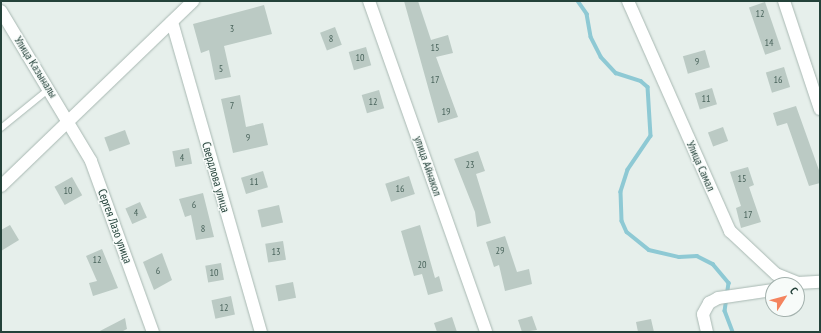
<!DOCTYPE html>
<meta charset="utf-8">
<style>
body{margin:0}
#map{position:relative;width:821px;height:333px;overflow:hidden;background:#e6efeb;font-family:"PT Sans Narrow",sans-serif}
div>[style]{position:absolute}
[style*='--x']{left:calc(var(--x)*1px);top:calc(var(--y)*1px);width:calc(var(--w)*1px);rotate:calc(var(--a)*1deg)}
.stream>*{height:3.5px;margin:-1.75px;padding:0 1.75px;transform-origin:1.75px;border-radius:1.75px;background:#8ec9d4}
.building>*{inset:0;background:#bbcac4;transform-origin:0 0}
.roads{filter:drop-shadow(0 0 1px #a8b8b2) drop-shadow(0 0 1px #a8b8b2)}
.service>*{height:6px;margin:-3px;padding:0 3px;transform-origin:3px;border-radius:3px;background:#fff}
.minor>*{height:12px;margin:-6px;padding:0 6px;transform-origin:6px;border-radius:6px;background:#fff}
.secondary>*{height:12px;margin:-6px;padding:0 6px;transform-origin:6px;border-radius:6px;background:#fff}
span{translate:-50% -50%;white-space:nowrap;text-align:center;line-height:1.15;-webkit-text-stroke:3px #f7fbf9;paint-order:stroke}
.number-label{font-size:10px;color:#4a645c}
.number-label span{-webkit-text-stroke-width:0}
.street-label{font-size:12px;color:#24423a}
.frame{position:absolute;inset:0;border:2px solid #24423a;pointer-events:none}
.north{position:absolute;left:765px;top:277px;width:40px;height:40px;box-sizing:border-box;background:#f7fbf9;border:1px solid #a3b1ad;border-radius:50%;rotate:54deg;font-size:11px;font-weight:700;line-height:16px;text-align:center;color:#24423a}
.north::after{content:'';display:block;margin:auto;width:14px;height:18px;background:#f4845f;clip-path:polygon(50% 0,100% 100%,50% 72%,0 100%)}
</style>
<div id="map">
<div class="stream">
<i style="--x:578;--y:1;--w:16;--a:55"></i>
<i style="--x:587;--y:14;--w:23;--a:80"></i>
<i style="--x:591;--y:37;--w:22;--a:63"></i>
<i style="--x:601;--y:57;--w:22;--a:47"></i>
<i style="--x:616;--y:73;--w:26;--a:18"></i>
<i style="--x:641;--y:81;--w:9;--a:41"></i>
<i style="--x:648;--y:87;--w:49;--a:86.5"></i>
<i style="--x:651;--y:136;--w:41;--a:124.1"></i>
<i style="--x:628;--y:170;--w:23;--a:108"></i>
<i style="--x:621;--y:192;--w:29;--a:88"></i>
<i style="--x:622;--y:221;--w:12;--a:66"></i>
<i style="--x:627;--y:232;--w:28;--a:39"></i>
<i style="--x:649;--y:250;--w:31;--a:13"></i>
<i style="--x:679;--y:257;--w:18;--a:-3"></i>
<i style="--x:697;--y:256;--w:18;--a:27"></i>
<i style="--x:713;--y:264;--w:25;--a:50"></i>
<i style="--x:729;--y:283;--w:28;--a:98"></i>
<i style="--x:725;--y:311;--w:22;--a:69"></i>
</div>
<div class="building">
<i style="clip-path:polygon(404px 1px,418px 1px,431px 40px,448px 35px,453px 53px,436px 57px,458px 117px,438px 123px)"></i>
<i style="left:765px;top:2px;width:50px;height:17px;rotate:71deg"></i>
<i style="clip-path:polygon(264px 5px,272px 34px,224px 46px,231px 77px,215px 80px,209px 50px,201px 53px,193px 24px)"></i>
<i style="left:335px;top:27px;width:19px;height:16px;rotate:69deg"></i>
<i style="left:366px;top:47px;width:19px;height:18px;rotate:74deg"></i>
<i style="left:705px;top:50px;width:18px;height:23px;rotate:74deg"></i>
<i style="left:784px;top:67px;width:21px;height:19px;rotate:73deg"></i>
<i style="left:712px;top:88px;width:17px;height:18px;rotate:73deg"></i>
<i style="left:379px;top:90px;width:19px;height:18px;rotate:74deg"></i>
<i style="clip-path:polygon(240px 95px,246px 127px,263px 123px,268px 145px,233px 153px,221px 99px)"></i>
<i style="clip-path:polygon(796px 106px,820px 173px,820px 183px,809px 186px,787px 123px,777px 126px,773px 113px)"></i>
<i style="left:723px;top:127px;width:15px;height:16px;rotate:70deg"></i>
<i style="left:125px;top:130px;width:15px;height:22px;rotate:70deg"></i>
<i style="left:189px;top:148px;width:16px;height:17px;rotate:79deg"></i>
<i style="clip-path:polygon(478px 151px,485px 171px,476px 174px,491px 223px,477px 227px,475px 212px,454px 159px)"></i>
<i style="clip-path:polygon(748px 167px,754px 185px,749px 187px,761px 222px,741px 228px,736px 208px,741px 206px,730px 172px)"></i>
<i style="left:263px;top:171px;width:17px;height:23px;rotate:73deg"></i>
<i style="left:409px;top:176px;width:19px;height:25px;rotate:72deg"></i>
<i style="left:72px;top:177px;width:21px;height:20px;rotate:61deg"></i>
<i style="clip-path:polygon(203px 193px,214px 237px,196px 240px,191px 215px,185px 217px,179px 199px)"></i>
<i style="left:140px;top:202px;width:17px;height:16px;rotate:66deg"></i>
<i style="left:279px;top:205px;width:18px;height:22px;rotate:77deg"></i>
<i style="clip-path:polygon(10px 225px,19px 240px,1px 251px,1px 230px)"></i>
<i style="clip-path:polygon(420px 225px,435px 278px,439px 276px,443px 291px,428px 295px,422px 274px,414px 276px,401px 231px)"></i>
<i style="clip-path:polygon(505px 236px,517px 272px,529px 269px,532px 284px,505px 291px,499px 265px,494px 267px,486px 242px)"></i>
<i style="left:283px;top:241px;width:19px;height:18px;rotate:81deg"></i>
<i style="clip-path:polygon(102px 249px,118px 288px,93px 296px,89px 283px,97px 281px,86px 256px)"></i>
<i style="clip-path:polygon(162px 253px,172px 280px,154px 290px,143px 262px)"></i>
<i style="left:221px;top:263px;width:17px;height:16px;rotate:80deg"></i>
<i style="left:293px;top:282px;width:16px;height:18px;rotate:79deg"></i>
<i style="left:231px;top:296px;width:19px;height:20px;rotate:78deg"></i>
<i style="clip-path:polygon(532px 316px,537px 330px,522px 332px,518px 320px)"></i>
<i style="clip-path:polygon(452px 317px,457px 332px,437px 332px,434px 323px)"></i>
<i style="clip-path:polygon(125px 318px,127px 329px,121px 332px,98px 332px)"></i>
<i style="clip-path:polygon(651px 319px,654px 332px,638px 332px,636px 322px)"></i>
</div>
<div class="roads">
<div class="service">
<i style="--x:1;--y:128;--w:62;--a:-39.1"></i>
</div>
<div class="minor">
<i style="--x:369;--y:1;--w:351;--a:70.5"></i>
<i style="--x:628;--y:1;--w:252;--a:66.1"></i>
<i style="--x:730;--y:231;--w:63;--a:43.1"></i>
<i style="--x:776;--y:274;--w:24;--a:22"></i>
<i style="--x:798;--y:283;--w:22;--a:-3"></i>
<i style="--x:784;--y:1;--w:114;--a:71.6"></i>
<i style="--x:1;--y:11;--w:175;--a:59"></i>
<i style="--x:91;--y:161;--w:182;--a:70.1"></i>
<i style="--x:172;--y:22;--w:323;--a:74"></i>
<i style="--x:707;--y:332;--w:18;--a:-103"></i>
<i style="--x:703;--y:314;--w:13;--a:-61"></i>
<i style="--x:709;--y:303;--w:10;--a:-29"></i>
<i style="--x:718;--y:298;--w:56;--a:-8.3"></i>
</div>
<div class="secondary">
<i style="--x:1;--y:186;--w:267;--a:-43.9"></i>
</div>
</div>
<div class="number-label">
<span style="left:760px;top:14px">12</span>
<span style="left:232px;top:29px">3</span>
<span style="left:331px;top:39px">8</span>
<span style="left:769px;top:43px">14</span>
<span style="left:435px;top:48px">15</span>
<span style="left:360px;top:58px">10</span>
<span style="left:697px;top:62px">9</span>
<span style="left:221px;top:69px">5</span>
<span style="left:435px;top:80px">17</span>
<span style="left:778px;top:80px">16</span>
<span style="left:706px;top:99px">11</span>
<span style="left:373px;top:102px">12</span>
<span style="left:232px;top:106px">7</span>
<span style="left:446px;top:112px">19</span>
<span style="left:248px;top:138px">9</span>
<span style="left:182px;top:158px">4</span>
<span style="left:470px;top:165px">23</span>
<span style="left:742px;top:179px">15</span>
<span style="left:254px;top:182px">11</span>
<span style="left:400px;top:189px">16</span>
<span style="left:68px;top:191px">10</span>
<span style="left:194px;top:205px">6</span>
<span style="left:136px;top:213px">4</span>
<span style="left:748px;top:215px">17</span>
<span style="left:203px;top:229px">8</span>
<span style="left:500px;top:251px">29</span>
<span style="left:276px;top:252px">13</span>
<span style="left:97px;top:260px">12</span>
<span style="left:422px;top:265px">20</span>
<span style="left:158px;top:271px">6</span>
<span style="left:214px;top:273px">10</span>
<span style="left:224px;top:308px">12</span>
</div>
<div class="street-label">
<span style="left:36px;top:67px;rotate:58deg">Улица Казыналы</span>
<span style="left:428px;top:166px;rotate:71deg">улица Айнакол</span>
<span style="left:701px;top:166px;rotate:66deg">Улица Самал</span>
<span style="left:216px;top:177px;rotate:74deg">Свердлова улица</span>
<span style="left:115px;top:226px;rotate:70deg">Сергея Лазо улица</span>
</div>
<div class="frame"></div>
<div class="north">С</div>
</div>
